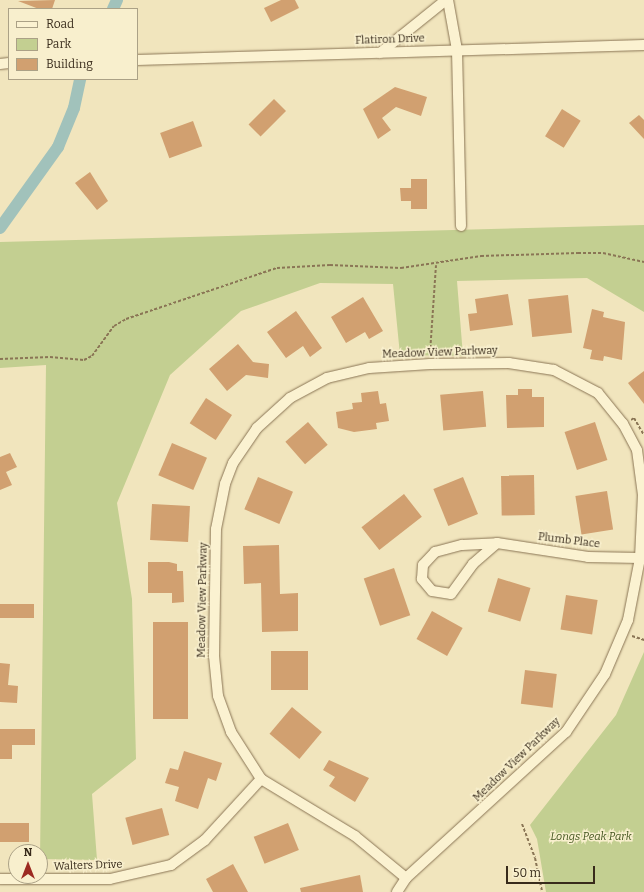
<!DOCTYPE html>
<style>
body{margin:0}
#map{position:relative;width:644px;height:892px;overflow:hidden;background:#f1e5bd;font-family:Bitter,serif}
div>[style]{position:absolute}
[style*='--x']{left:calc(var(--x)*1px);top:calc(var(--y)*1px);width:calc(var(--w)*1px);rotate:calc(var(--a)*1deg)}
.green>*{inset:0;background:#c3cf91}
.canal>*{height:12px;margin:-6px;padding:0 6px;transform-origin:6px;border-radius:6px;background:#a1c2bb}
.building>*{inset:0;background:#d1a070;transform-origin:0 0}
.path>*{height:2px;margin-top:-1px;transform-origin:0;background:repeating-linear-gradient(90deg,#8a7555 0 3px,transparent 0 5px)}
.roads{filter:drop-shadow(0 0 1px #8a7555) drop-shadow(0 0 1px #8a7555)}
.street>*{height:10px;margin:-5px;padding:0 5px;transform-origin:5px;border-radius:5px;background:#fbf2d1}
span{translate:-50% -50%;white-space:nowrap;text-align:center;line-height:1.15;-webkit-text-stroke:3px #f8efcd;paint-order:stroke}
.street-label{font-size:11px;color:#382b1b}
.park-label{font-size:11px;color:#445620;font-style:italic}
.legend{position:absolute;left:8px;top:8px;width:130px;height:72px;box-sizing:border-box;background:#f8efcd;border:1px solid #aba186;margin:0;padding:5px 7px;list-style:none;font-size:12px;color:#382b1b}
.legend li{display:flex;align-items:center;gap:8px;height:20px}
.legend b{width:20px;border:1px solid #aba186}
.north{position:absolute;left:8px;top:844px;width:40px;height:40px;box-sizing:border-box;background:#f8efcd;border:1px solid #aba186;border-radius:50%;rotate:0deg;font-size:11px;font-weight:700;line-height:16px;text-align:center;color:#382b1b}
.north::after{content:'';display:block;margin:auto;width:14px;height:18px;background:#9c2a21;clip-path:polygon(50% 0,100% 100%,50% 72%,0 100%)}
.scale{position:absolute;left:506px;top:866px;width:89px;height:18px;box-sizing:border-box;border:2px solid #382b1b;border-top:0;padding-left:5px;font-size:12px;line-height:14px;white-space:nowrap;color:#382b1b;-webkit-text-stroke:3px #f8efcd;paint-order:stroke}
</style>
<div id="map">
<div class="green">
<i style="clip-path:polygon(644px 225px,644px 312px,587px 278px,457px 281px,463px 356px,400px 355px,393px 284px,320px 283px,241px 311px,170px 375px,117px 503px,132px 599px,136px 759px,92px 794px,97px 860px,40px 859px,46px 365px,0 368px,0 242px)"></i>
<i style="clip-path:polygon(644px 652px,644px 892px,546px 892px,537px 839px,530px 825px,616px 715px)"></i>
</div>
<div class="canal">
<i style="--x:113;--y:9;--w:10;--a:-66"></i>
<i style="--x:0;--y:228;--w:100;--a:-54.4"></i>
<i style="--x:58;--y:147;--w:42;--a:-67.7"></i>
<i style="--x:74;--y:108;--w:30;--a:-78"></i>
</div>
<div class="building">
<i style="clip-path:polygon(55px 0,52px 9px,39px 9px,18px 1px)"></i>
<i style="clip-path:polygon(281px 0,295px 0,299px 8px,271px 22px,264px 8px)"></i>
<i style="clip-path:polygon(395px 87px,427px 97px,421px 116px,396px 107px,382px 118px,391px 130px,378px 139px,363px 109px)"></i>
<i style="left:274px;top:99px;width:17px;height:36px;rotate:45deg"></i>
<i style="left:562px;top:109px;width:22px;height:32px;rotate:32deg"></i>
<i style="clip-path:polygon(639px 115px,644px 120px,644px 139px,629px 123px)"></i>
<i style="left:193px;top:121px;width:27px;height:35px;rotate:70deg"></i>
<i style="clip-path:polygon(90px 172px,108px 201px,97px 210px,75px 183px)"></i>
<i style="clip-path:polygon(411px 179px,427px 179px,427px 209px,411px 209px,411px 201px,401px 201px,400px 188px,411px 188px)"></i>
<i style="clip-path:polygon(508px 294px,513px 325px,470px 331px,468px 314px,477px 313px,475px 299px)"></i>
<i style="left:568px;top:295px;width:38px;height:40px;rotate:84deg"></i>
<i style="clip-path:polygon(363px 297px,383px 331px,369px 339px,365px 332px,346px 343px,331px 317px)"></i>
<i style="clip-path:polygon(592px 309px,604px 312px,603px 317px,625px 322px,622px 360px,604px 356px,603px 361px,590px 359px,592px 350px,583px 348px)"></i>
<i style="clip-path:polygon(296px 311px,322px 348px,310px 357px,303px 346px,286px 358px,267px 332px)"></i>
<i style="clip-path:polygon(238px 344px,253px 362px,269px 364px,268px 378px,246px 375px,227px 391px,209px 369px)"></i>
<i style="clip-path:polygon(644px 371px,644px 404px,628px 383px)"></i>
<i style="clip-path:polygon(518px 389px,532px 389px,532px 397px,544px 397px,544px 427px,507px 428px,506px 395px,518px 395px)"></i>
<i style="clip-path:polygon(378px 391px,380px 404px,386px 403px,389px 421px,376px 423px,377px 429px,354px 432px,338px 428px,336px 412px,353px 409px,352px 403px,362px 402px,361px 393px)"></i>
<i style="left:483px;top:391px;width:36px;height:43px;rotate:85deg"></i>
<i style="left:206px;top:398px;width:31px;height:30px;rotate:33deg"></i>
<i style="left:308px;top:422px;width:30px;height:30px;rotate:49deg"></i>
<i style="left:595px;top:422px;width:40px;height:32px;rotate:72deg"></i>
<i style="left:172px;top:443px;width:38px;height:35px;rotate:23deg"></i>
<i style="clip-path:polygon(10px 453px,17px 467px,6px 472px,12px 485px,0 490px,0 457px)"></i>
<i style="left:534px;top:475px;width:40px;height:33px;rotate:89deg"></i>
<i style="left:258px;top:477px;width:38px;height:35px;rotate:23deg"></i>
<i style="left:463px;top:477px;width:40px;height:32px;rotate:68deg"></i>
<i style="left:607px;top:491px;width:39px;height:32px;rotate:81deg"></i>
<i style="left:404px;top:494px;width:29px;height:54px;rotate:52deg"></i>
<i style="left:152px;top:504px;width:38px;height:36px;rotate:3deg"></i>
<i style="clip-path:polygon(279px 545px,280px 594px,298px 593px,298px 631px,262px 632px,261px 583px,244px 584px,243px 546px)"></i>
<i style="clip-path:polygon(148px 562px,169px 562px,177px 564px,177px 571px,183px 571px,184px 602px,172px 603px,172px 593px,148px 593px)"></i>
<i style="left:394px;top:568px;width:50px;height:32px;rotate:71deg"></i>
<i style="left:498px;top:578px;width:34px;height:35px;rotate:17deg"></i>
<i style="left:566px;top:595px;width:32px;height:35px;rotate:9deg"></i>
<i style="left:0;top:604px;width:34px;height:14px"></i>
<i style="left:432px;top:611px;width:35px;height:32px;rotate:29deg"></i>
<i style="left:188px;top:622px;width:97px;height:35px;rotate:90deg"></i>
<i style="left:271px;top:651px;width:37px;height:39px"></i>
<i style="clip-path:polygon(0 663px,10px 664px,8px 685px,18px 686px,17px 703px,0 702px)"></i>
<i style="left:525px;top:670px;width:32px;height:34px;rotate:7deg"></i>
<i style="left:292px;top:707px;width:39px;height:35px;rotate:40deg"></i>
<i style="clip-path:polygon(0 729px,35px 729px,35px 745px,12px 745px,12px 759px,0 759px)"></i>
<i style="clip-path:polygon(184px 751px,222px 763px,216px 781px,208px 778px,198px 809px,175px 801px,179px 787px,165px 783px,170px 768px,178px 770px)"></i>
<i style="clip-path:polygon(329px 760px,369px 778px,355px 802px,329px 786px,335px 777px,323px 770px)"></i>
<i style="left:162px;top:808px;width:28px;height:38px;rotate:75deg"></i>
<i style="left:0;top:823px;width:29px;height:19px"></i>
<i style="left:288px;top:823px;width:29px;height:37px;rotate:68deg"></i>
<i style="clip-path:polygon(233px 864px,248px 892px,213px 892px,206px 879px)"></i>
<i style="clip-path:polygon(360px 875px,363px 892px,301px 892px,300px 888px)"></i>
</div>
<div class="path">
<i style="--x:430;--y:353;--w:88;--a:-86.1"></i>
<i style="--x:0;--y:359;--w:50;--a:-2.3"></i>
<i style="--x:50;--y:357;--w:34;--a:5"></i>
<i style="--x:84;--y:360;--w:9;--a:-27"></i>
<i style="--x:92;--y:356;--w:37;--a:-54"></i>
<i style="--x:114;--y:326;--w:14;--a:-30"></i>
<i style="--x:126;--y:319;--w:159;--a:-18.7"></i>
<i style="--x:277;--y:268;--w:53;--a:-3.2"></i>
<i style="--x:330;--y:265;--w:71;--a:2.4"></i>
<i style="--x:401;--y:268;--w:81;--a:-8.5"></i>
<i style="--x:481;--y:256;--w:97;--a:-1.8"></i>
<i style="--x:578;--y:253;--w:25;--a:0"></i>
<i style="--x:603;--y:253;--w:42;--a:12.4"></i>
<i style="--x:631;--y:420;--w:4;--a:-34"></i>
<i style="--x:634;--y:418;--w:20;--a:60"></i>
<i style="--x:632;--y:636;--w:13;--a:18"></i>
<i style="--x:522;--y:824;--w:36;--a:69"></i>
<i style="--x:535;--y:858;--w:35;--a:78"></i>
</div>
<div class="roads">
<div class="street">
<i style="--x:448;--y:0;--w:51;--a:79.8"></i>
<i style="--x:457;--y:50;--w:176;--a:88.7"></i>
<i style="--x:380;--y:53;--w:85;--a:-38.8"></i>
<i style="--x:137;--y:60;--w:507;--a:-1.69"></i>
<i style="--x:0;--y:64;--w:9;--a:-6"></i>
<i style="--x:497;--y:543;--w:32;--a:139"></i>
<i style="--x:473;--y:564;--w:37;--a:126"></i>
<i style="--x:451;--y:594;--w:19;--a:-171"></i>
<i style="--x:432;--y:591;--w:16;--a:-130"></i>
<i style="--x:422;--y:579;--w:14;--a:-86"></i>
<i style="--x:423;--y:565;--w:18;--a:-47"></i>
<i style="--x:435;--y:552;--w:28;--a:-15"></i>
<i style="--x:462;--y:545;--w:35;--a:-3"></i>
<i style="--x:497;--y:543;--w:92;--a:8.7"></i>
<i style="--x:588;--y:557;--w:52;--a:1.1"></i>
<i style="--x:0;--y:879;--w:110;--a:0"></i>
<i style="--x:110;--y:879;--w:63;--a:-12.9"></i>
<i style="--x:171;--y:865;--w:42;--a:-36.3"></i>
<i style="--x:205;--y:840;--w:83;--a:-47.4"></i>
<i style="--x:397;--y:892;--w:17;--a:-57"></i>
<i style="--x:406;--y:878;--w:217;--a:-42.4"></i>
<i style="--x:566;--y:732;--w:70;--a:-56.1"></i>
<i style="--x:605;--y:674;--w:59;--a:-66.9"></i>
<i style="--x:628;--y:620;--w:63;--a:-79"></i>
<i style="--x:640;--y:558;--w:63;--a:-87.3"></i>
<i style="--x:643;--y:495;--w:45;--a:-97.6"></i>
<i style="--x:637;--y:450;--w:30;--a:-118"></i>
<i style="--x:623;--y:424;--w:40;--a:-129"></i>
<i style="--x:598;--y:393;--w:50;--a:-152.4"></i>
<i style="--x:554;--y:370;--w:46;--a:-171.2"></i>
<i style="--x:509;--y:363;--w:79;--a:179.3"></i>
<i style="--x:430;--y:364;--w:61;--a:176.2"></i>
<i style="--x:369;--y:368;--w:43;--a:166.6"></i>
<i style="--x:327;--y:378;--w:42;--a:151.6"></i>
<i style="--x:290;--y:398;--w:45;--a:137.7"></i>
<i style="--x:257;--y:428;--w:42;--a:124.4"></i>
<i style="--x:233;--y:463;--w:22;--a:111"></i>
<i style="--x:225;--y:484;--w:46;--a:101.3"></i>
<i style="--x:216;--y:529;--w:127;--a:90.9"></i>
<i style="--x:214;--y:656;--w:40;--a:84.3"></i>
<i style="--x:218;--y:696;--w:38;--a:70"></i>
<i style="--x:231;--y:732;--w:56;--a:57.4"></i>
<i style="--x:261;--y:779;--w:110;--a:31.2"></i>
<i style="--x:355;--y:836;--w:66;--a:39.5"></i>
</div>
</div>
<div class="street-label">
<span style="left:390px;top:40px;rotate:-2deg">Flatiron Drive</span>
<span style="left:440px;top:353px;rotate:-2deg">Meadow View Parkway</span>
<span style="left:569px;top:541px;rotate:7deg">Plumb Place</span>
<span style="left:203px;top:600px;rotate:-89deg">Meadow View Parkway</span>
<span style="left:517px;top:760px;rotate:-44deg">Meadow View Parkway</span>
<span style="left:88px;top:866px;rotate:-2deg">Walters Drive</span>
</div>
<div class="park-label">
<span style="left:591px;top:837px">Longs Peak Park</span>
</div>
<ul class="legend">
<li><b style="height:5px;background:#fbf2d1"></b>Road</li>
<li><b style="height:11px;background:#c3cf91"></b>Park</li>
<li><b style="height:11px;background:#d1a070"></b>Building</li>
</ul>
<div class="north">N</div>
<div class="scale">50 m</div>
</div>
